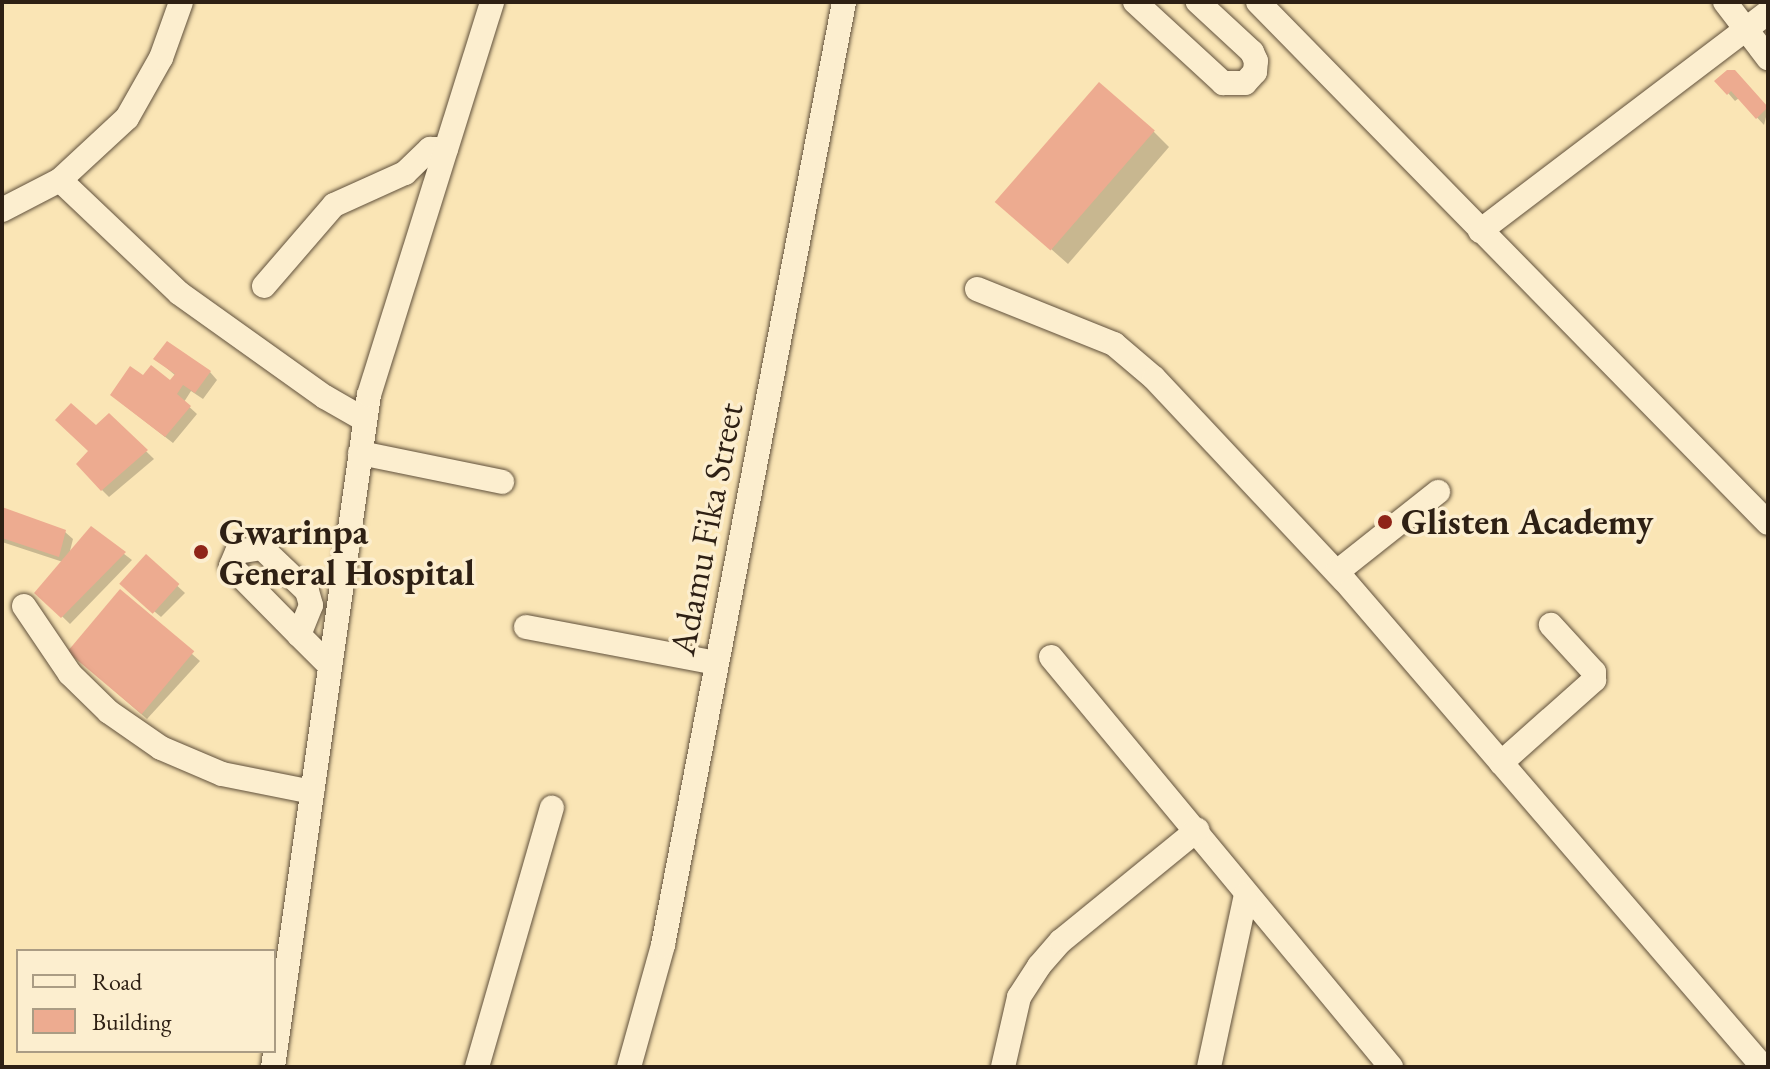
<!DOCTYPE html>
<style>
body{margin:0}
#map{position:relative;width:1770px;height:1069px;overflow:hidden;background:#fae5b5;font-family:"EB Garamond",serif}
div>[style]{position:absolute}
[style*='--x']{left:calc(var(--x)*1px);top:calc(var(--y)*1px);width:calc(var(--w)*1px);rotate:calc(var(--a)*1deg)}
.shadow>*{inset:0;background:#0003}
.building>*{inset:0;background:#edab90;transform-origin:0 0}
.roads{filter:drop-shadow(0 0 2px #61513c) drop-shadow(0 0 2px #61513c)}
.minor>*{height:24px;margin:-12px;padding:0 12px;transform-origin:12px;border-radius:12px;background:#fceecf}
.dots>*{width:22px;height:22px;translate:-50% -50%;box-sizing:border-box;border:4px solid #fceecf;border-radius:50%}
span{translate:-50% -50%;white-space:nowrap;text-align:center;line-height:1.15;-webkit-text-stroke:7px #fceecf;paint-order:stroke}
.poi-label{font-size:36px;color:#2e2014;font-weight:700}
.left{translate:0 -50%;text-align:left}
.street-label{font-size:36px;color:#2e2014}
.frame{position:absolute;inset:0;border:4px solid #2e2014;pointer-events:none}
.legend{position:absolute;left:16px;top:949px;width:260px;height:104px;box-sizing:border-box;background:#fceecf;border:2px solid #aa9c84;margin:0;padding:10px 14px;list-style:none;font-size:24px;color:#2e2014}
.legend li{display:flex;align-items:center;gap:16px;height:40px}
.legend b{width:40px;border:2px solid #aa9c84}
</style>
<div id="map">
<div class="shadow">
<i style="clip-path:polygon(1742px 80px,1768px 109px,1764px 125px,1739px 98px,1735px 101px,1728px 93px)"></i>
<i style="clip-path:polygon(1153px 131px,1169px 147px,1068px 264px,998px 202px)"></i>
<i style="clip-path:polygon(156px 359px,210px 372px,217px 380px,203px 399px,191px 391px,184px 402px,197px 414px,173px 443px,120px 402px,143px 378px,171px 382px,176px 376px)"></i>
<i style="clip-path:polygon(109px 415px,154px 459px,109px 497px,102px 490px,90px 451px,96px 427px)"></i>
<i style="clip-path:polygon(2px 509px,65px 532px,73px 539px,69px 555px,91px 529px,132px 560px,70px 624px,37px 592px,63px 562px,2px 542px)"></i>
<i style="clip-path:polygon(146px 557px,185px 593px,161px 617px,129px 590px)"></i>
<i style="clip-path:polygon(121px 592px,200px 661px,147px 719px,80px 661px)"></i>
</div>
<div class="building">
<i style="clip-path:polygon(1727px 70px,1735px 70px,1768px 107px,1756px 119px,1731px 91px,1727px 95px,1714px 81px)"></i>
<i style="left:1099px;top:82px;width:74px;height:159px;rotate:41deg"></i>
<i style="clip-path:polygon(167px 341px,211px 371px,195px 393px,183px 385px,177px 394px,191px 406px,165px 437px,110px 395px,130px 366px,143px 375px,151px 365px,170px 380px,175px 374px,153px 359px)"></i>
<i style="clip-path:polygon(71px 403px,96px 425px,109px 413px,148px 450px,101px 491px,76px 464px,88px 451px,55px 420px)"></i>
<i style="clip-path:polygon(2px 507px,66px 530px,59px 557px,2px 538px)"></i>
<i style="clip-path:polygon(91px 526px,126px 552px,61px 618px,34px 593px)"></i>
<i style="left:146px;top:554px;width:45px;height:40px;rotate:42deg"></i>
<i style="left:120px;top:589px;width:97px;height:82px;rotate:40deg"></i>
</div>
<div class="roads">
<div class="minor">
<i style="--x:1135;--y:2;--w:120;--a:42.6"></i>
<i style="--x:1223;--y:83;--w:22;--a:0"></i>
<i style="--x:1245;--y:83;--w:15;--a:-48"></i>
<i style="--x:1255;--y:72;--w:11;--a:-85"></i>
<i style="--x:1256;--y:61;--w:10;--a:-114"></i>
<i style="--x:1252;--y:52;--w:74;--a:-137.2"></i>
<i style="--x:1258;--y:2;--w:729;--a:45.61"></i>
<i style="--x:1725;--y:2;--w:71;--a:52.5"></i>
<i style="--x:60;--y:180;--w:164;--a:43.5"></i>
<i style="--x:179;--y:293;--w:179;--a:35.5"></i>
<i style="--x:325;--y:397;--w:46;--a:29.9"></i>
<i style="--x:2;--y:210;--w:65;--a:-27.3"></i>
<i style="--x:60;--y:180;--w:91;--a:-42.8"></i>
<i style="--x:127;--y:118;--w:69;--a:-60.5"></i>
<i style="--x:161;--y:58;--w:59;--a:-70.3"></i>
<i style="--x:1480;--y:231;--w:362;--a:-37.2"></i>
<i style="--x:264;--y:286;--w:107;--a:-49.2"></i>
<i style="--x:334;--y:205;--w:78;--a:-24.3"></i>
<i style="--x:405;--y:173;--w:35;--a:-44"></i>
<i style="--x:430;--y:149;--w:16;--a:0"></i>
<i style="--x:977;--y:289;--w:148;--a:21.9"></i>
<i style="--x:1114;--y:344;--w:52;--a:40.4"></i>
<i style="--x:1154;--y:378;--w:277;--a:46.8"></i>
<i style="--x:1344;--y:580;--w:642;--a:49.29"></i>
<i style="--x:360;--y:453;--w:145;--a:11.5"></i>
<i style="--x:1337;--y:572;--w:129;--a:-38.4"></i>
<i style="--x:24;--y:606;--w:82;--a:55.9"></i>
<i style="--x:70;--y:674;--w:54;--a:44.3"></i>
<i style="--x:109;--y:712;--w:63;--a:34.7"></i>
<i style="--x:161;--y:748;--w:66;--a:23.1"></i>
<i style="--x:222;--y:774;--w:92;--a:11.3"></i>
<i style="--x:526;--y:627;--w:194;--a:10.7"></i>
<i style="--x:299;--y:635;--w:32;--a:-68"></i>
<i style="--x:311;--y:605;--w:15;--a:-106"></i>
<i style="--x:307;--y:591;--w:62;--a:-136.3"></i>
<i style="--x:262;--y:548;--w:25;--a:171"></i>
<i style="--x:237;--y:552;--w:15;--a:113"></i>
<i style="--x:231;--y:566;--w:97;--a:45.4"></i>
<i style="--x:299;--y:635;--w:44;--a:45"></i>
<i style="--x:1051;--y:657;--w:533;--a:50.33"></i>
<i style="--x:1501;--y:763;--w:125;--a:-41.7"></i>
<i style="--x:1594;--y:680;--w:8;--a:-90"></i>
<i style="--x:1594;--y:672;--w:64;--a:-132.5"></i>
<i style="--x:273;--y:1067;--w:679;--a:-81.87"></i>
<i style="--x:369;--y:395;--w:412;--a:-72.6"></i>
<i style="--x:477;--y:1067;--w:270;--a:-73.9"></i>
<i style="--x:629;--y:1067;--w:127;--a:-74.4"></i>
<i style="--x:663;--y:945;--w:960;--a:-79.13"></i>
<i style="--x:1003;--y:1067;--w:72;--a:-77.1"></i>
<i style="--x:1019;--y:997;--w:37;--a:-57"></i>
<i style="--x:1039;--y:966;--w:33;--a:-49"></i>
<i style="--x:1061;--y:941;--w:176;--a:-39.2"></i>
<i style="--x:1209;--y:1067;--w:176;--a:-77.9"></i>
</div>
</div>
<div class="dots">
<i style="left:1385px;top:522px;background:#8f2418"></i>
<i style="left:201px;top:552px;background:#8f2418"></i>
</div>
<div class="poi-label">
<span class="left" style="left:1401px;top:522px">Glisten Academy</span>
<span class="left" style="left:219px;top:552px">Gwarinpa<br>General Hospital</span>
</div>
<div class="street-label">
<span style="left:706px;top:529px;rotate:-79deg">Adamu Fika Street</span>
</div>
<div class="frame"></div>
<ul class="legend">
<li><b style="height:10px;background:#fceecf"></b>Road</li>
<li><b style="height:22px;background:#edab90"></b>Building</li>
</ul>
</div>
